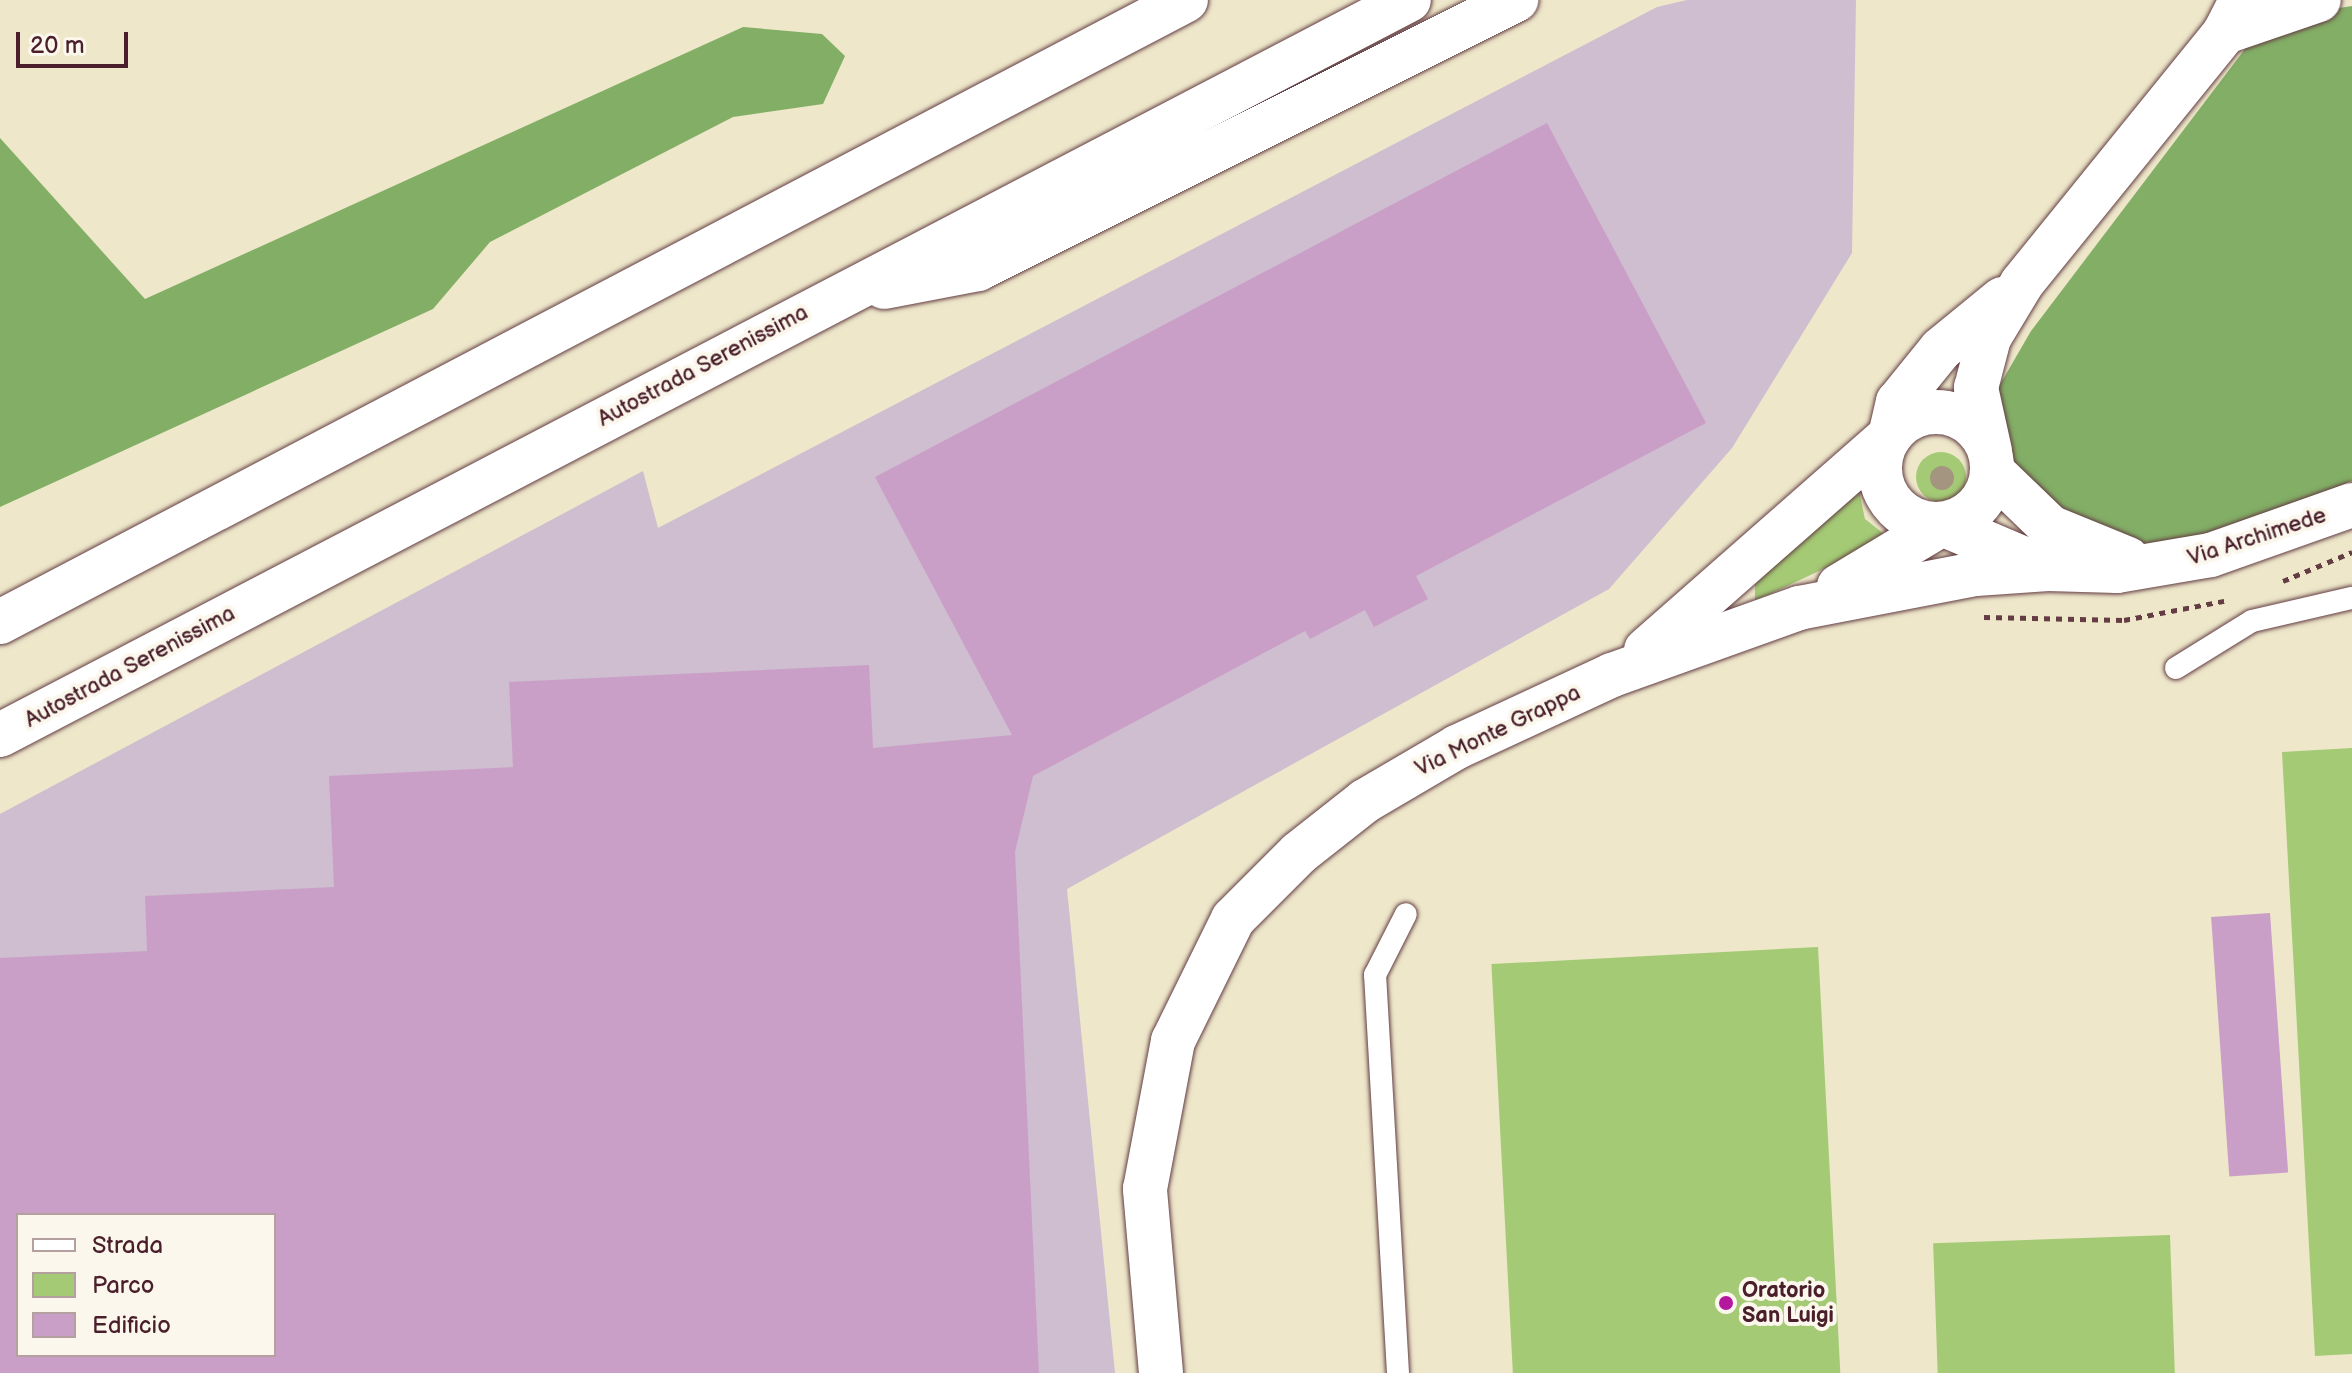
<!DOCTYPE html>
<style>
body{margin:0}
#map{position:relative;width:2352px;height:1373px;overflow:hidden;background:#eee7ca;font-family:"Balsamiq Sans",sans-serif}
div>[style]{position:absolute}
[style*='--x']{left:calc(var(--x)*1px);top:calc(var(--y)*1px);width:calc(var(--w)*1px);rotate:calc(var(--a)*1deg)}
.industrial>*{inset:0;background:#cfbdd0}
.green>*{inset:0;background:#a4ca75;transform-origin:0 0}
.round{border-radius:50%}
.forest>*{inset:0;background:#83ae66}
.building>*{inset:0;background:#ca9fc7;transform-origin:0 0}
.path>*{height:5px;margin-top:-2.5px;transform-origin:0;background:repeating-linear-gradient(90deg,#633d43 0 6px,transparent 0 12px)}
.roads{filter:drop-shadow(0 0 2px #633d43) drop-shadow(0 0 2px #633d43)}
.service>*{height:22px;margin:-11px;padding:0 11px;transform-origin:11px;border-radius:11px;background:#fff}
.tertiary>*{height:44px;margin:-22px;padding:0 22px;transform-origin:22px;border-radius:22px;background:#fff}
.tertiary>.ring{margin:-22px;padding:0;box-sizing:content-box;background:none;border:44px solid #fff;border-radius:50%}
.primary>*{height:44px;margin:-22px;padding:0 22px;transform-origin:22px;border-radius:22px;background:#fff}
.motorway>*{height:44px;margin:-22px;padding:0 22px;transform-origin:22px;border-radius:22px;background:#fff}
.trees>*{width:24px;height:24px;margin:-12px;border-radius:50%;background:#a3957f}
.dots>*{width:22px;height:22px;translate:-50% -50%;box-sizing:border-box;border:4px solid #fbf7ec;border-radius:50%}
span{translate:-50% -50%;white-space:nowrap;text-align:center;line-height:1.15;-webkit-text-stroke:8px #fbf7ec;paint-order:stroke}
.street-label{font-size:22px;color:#4a1f2b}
.poi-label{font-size:22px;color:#4a1f2b;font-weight:700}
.left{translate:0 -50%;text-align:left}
.legend{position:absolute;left:16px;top:1213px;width:260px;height:144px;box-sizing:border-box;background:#fbf7ec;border:2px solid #b4a19f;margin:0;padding:10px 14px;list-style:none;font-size:24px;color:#4a1f2b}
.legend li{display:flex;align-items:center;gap:16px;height:40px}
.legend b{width:40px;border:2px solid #b4a19f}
.scale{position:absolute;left:16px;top:32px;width:112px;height:36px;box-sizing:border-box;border:4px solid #4a1f2b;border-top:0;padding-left:10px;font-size:24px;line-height:28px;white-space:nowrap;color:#4a1f2b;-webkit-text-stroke:6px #fbf7ec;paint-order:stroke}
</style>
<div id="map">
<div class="industrial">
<i style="clip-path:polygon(evenodd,1687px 0,1856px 0,1852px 253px,1732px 448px,1609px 589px,1067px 889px,1115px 1373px,0 1373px,0 814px,643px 471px,658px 528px,1657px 7px,1687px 0,18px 1215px,274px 1215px,274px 1355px,18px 1355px,18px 1215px)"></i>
</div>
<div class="green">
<i class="round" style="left:1916px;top:452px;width:50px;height:50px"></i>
<i style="clip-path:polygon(1858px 487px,1865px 519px,1889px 538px,1755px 601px,1755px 584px)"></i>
<i style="clip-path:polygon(2352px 748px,2352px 1354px,2315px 1356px,2282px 752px)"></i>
<i style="left:1818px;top:947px;width:427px;height:327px;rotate:87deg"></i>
<i style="left:2170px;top:1235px;width:138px;height:237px;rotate:88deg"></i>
</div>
<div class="forest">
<i style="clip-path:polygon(2352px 6px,2352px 481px,2211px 536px,2153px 546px,2091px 531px,2004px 462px,1998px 388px,2031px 331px,2248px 45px,2326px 10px)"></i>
<i style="clip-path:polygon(743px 27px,822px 34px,845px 56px,823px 104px,733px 117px,490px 242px,433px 309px,0 507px,0 138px,145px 299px)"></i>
</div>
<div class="building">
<i style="clip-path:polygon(evenodd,1547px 123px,1706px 423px,1416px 576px,1428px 599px,1374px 627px,1365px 610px,1310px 639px,1305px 631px,1033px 776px,1015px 852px,1039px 1373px,0 1373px,0 958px,147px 951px,145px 896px,334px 887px,329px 776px,513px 767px,509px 682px,869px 665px,873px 748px,1012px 735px,875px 477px,1547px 123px,18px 1215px,274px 1215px,274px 1355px,18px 1355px,18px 1215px)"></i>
<i style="left:2270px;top:913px;width:260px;height:59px;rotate:86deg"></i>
</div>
<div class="path">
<i style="--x:2283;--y:581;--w:75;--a:-22.8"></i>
<i style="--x:1984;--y:617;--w:140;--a:1.2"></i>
<i style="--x:2124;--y:620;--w:102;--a:-10.8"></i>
</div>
<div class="roads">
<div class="service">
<i style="--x:2176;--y:668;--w:89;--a:-31.7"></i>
<i style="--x:2252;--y:621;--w:103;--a:-13"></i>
<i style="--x:1398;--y:1373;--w:399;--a:-93.3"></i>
<i style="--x:1375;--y:975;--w:68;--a:-63.1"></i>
</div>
<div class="tertiary">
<i class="ring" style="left:1880px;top:412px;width:68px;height:68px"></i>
<i style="--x:1993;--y:472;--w:79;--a:44"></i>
<i style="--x:2050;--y:527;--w:84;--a:22.3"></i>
<i style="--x:1839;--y:586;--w:120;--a:-31"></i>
<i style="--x:1942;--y:524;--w:115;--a:23"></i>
<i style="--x:2048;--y:569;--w:69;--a:1.7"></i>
<i style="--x:2117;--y:571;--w:95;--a:-9.7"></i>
<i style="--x:2211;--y:555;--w:150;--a:-19.5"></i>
<i style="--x:1646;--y:650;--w:325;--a:-41.3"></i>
<i style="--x:1161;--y:1373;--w:185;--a:-95"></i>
<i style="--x:1145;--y:1189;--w:151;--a:-79.3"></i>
<i style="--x:1173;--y:1041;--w:136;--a:-63.8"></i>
<i style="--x:1233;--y:919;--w:93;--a:-45"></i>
<i style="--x:1299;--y:853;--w:84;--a:-38.2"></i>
<i style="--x:1365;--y:801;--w:107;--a:-30.4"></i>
<i style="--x:1457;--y:747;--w:171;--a:-24.9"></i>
<i style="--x:1612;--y:675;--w:199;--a:-19.7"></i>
<i style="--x:1799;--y:608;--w:180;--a:-10.9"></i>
<i style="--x:1976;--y:574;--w:72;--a:-4"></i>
</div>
<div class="primary">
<i style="--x:2225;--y:32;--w:99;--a:-18.8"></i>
<i style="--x:1890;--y:436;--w:35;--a:-77"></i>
<i style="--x:1898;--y:402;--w:68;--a:-50.9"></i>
<i style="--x:1941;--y:349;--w:79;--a:-39.3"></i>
<i style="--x:1990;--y:451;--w:65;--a:-102.5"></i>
<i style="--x:1976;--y:388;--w:52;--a:-75.4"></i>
<i style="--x:1989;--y:338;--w:64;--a:-59"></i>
<i style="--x:2022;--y:283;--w:323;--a:-51"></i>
<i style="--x:2225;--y:32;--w:36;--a:-63"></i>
</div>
<div class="motorway">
<i style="--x:884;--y:287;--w:96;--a:-10.8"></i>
<i style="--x:978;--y:269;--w:602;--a:-26.57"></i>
<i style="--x:0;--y:622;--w:1339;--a:-27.67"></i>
<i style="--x:0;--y:735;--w:1589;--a:-27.55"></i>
</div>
</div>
<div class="trees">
<i style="left:1942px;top:478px"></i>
</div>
<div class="dots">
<i style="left:1726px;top:1303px;background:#b5179e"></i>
</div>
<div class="street-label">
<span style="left:703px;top:366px;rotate:-28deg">Autostrada Serenissima</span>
<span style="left:2257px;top:537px;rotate:-18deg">Via Archimede</span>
<span style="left:130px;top:667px;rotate:-28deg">Autostrada Serenissima</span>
<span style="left:1498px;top:731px;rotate:-26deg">Via Monte Grappa</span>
</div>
<div class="poi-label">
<span class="left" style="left:1742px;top:1303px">Oratorio<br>San Luigi</span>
</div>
<ul class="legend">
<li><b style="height:10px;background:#fff"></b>Strada</li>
<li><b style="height:22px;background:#a4ca75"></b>Parco</li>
<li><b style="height:22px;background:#ca9fc7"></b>Edificio</li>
</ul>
<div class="scale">20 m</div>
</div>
